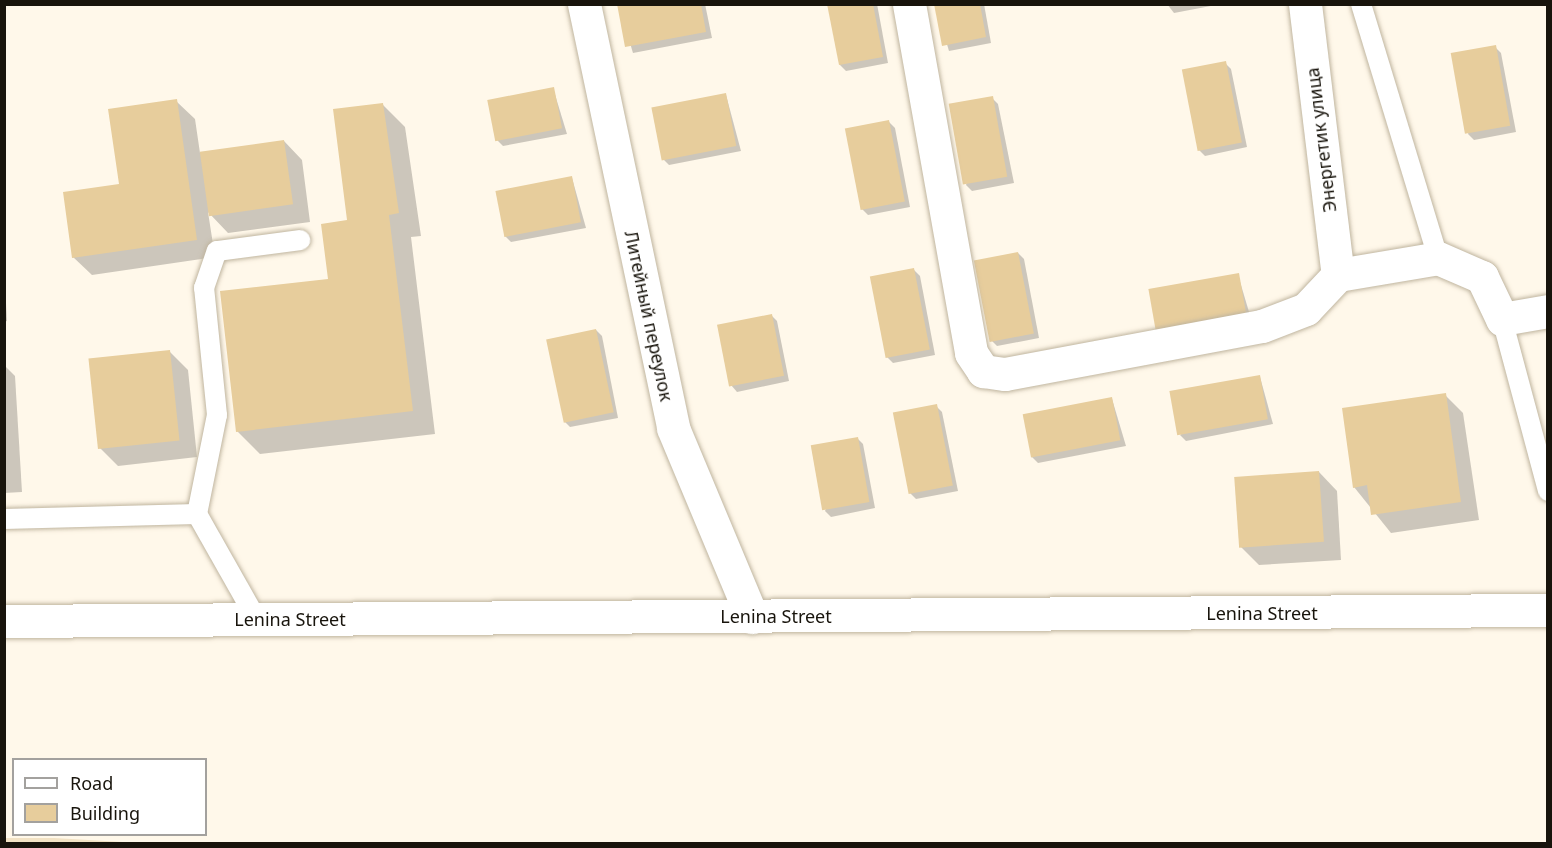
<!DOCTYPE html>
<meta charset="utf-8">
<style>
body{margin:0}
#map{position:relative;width:1552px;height:848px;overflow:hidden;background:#fff8ea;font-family:"Noto Sans",sans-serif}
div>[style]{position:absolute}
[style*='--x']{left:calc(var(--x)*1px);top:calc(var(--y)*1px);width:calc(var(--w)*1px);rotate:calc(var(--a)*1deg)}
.green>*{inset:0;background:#f2e2c4}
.shadow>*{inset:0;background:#0003}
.building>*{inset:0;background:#e7cd9c;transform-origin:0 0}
.roads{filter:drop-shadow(0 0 2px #c0b59f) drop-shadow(0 0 2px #c0b59f)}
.service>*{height:20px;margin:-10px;padding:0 10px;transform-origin:10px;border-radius:10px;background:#fff}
.minor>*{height:33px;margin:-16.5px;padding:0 16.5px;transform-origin:16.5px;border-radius:16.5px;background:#fff}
.primary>*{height:33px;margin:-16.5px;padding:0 16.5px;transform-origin:16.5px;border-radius:16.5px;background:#fff}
span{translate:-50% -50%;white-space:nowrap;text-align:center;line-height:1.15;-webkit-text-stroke:4.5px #fff;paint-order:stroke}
.street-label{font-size:18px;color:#18140c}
.frame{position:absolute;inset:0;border:6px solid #18140c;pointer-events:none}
.legend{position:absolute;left:12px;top:758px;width:195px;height:78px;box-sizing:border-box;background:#fff;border:2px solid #a3a19e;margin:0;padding:8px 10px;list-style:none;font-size:18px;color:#18140c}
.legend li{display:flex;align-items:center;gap:12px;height:30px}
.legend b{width:30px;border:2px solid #a3a19e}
</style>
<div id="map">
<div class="green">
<i style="clip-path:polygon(5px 838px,54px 838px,140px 843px,5px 844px)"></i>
</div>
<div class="shadow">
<i style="clip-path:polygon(618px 4px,705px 4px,712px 38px,633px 53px)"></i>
<i style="clip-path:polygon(829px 4px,877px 4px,888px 63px,846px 71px,840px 65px)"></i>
<i style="clip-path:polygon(935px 4px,984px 4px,991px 43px,949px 51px)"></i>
<i style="clip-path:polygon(1167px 4px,1216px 4px,1216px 5px,1174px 13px)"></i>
<i style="clip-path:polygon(1495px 47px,1501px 53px,1516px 132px,1474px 140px,1468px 134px)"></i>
<i style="clip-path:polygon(1225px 63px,1231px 69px,1247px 147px,1205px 156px,1199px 150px)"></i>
<i style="clip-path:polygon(553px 88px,567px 134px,503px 146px,497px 140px)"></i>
<i style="clip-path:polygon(726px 95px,741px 151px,669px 165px,663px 159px)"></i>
<i style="clip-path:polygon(992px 98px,998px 104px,1014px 183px,972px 191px,966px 185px)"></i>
<i style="clip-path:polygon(176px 101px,195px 119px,200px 153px,284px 141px,302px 160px,310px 222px,228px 233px,208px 212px,215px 257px,92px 275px,73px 257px)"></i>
<i style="clip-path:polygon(382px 104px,405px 127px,421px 236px,411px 237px,435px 434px,260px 454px,237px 431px,330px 280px)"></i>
<i style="clip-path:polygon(889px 122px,895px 128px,910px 207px,868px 215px,862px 209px)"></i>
<i style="clip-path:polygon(572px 178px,586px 228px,511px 242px,505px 236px)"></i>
<i style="clip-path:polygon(1018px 253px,1024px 259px,1039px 338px,997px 346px,991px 340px)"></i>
<i style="clip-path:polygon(4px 268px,7px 321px,4px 322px)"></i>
<i style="clip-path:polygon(914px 270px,920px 276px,935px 355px,893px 363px,887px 357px)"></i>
<i style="clip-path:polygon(1238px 275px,1252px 322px,1165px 339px)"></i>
<i style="clip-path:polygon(771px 315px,777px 321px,789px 381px,737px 392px,731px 385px)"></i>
<i style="clip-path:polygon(596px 330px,602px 336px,618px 418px,570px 427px,564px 421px)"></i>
<i style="clip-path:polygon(170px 352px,188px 370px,197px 457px,118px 466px,99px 447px)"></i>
<i style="clip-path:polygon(4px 365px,15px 376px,22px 492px,4px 493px)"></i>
<i style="clip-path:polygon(1260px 377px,1273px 424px,1186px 441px,1180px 435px)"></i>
<i style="clip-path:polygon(1445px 395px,1463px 413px,1479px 520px,1391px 533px,1354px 487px)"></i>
<i style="clip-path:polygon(1112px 399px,1126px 446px,1038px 463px,1032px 457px)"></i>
<i style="clip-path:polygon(936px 406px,942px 412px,958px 491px,916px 499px,910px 493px)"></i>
<i style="clip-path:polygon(857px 438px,863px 444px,875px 508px,831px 517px,825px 511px)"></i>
<i style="clip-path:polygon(1319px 472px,1337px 491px,1341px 560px,1259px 565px,1241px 547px)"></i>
</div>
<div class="building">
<i style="clip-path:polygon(617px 4px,701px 4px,706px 32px,625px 47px)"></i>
<i style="clip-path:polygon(827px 4px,873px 4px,883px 57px,839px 65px)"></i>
<i style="clip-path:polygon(934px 4px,980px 4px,986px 37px,942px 46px)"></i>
<i style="left:1496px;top:45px;width:82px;height:46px;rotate:80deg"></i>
<i style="left:1226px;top:61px;width:83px;height:45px;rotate:79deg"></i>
<i style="left:554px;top:87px;width:42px;height:68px;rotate:79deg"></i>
<i style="left:726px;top:93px;width:54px;height:76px;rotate:79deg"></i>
<i style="left:993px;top:96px;width:82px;height:45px;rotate:80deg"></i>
<i style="clip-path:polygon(177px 99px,197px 240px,72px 258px,63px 192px,119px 184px,108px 109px)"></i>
<i style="clip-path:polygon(383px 103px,399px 213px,389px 215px,413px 411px,236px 432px,220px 291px,328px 279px,321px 224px,347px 220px,333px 109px)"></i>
<i style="left:889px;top:120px;width:83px;height:45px;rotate:79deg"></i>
<i style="left:284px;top:140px;width:65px;height:85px;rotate:82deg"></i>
<i style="left:572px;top:176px;width:47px;height:78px;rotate:79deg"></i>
<i style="left:1018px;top:252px;width:83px;height:45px;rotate:79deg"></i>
<i style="left:914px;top:268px;width:83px;height:45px;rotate:79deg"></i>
<i style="left:1239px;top:273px;width:45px;height:92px;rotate:80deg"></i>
<i style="left:772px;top:314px;width:63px;height:56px;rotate:79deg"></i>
<i style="left:596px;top:329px;width:85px;height:51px;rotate:78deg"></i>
<i style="left:170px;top:350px;width:91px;height:82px;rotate:84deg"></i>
<i style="left:1260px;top:375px;width:45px;height:92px;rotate:80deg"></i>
<i style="clip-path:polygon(1446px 393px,1461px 502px,1371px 515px,1367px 485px,1353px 488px,1342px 408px)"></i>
<i style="left:1112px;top:397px;width:44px;height:91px;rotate:79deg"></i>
<i style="left:937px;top:404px;width:83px;height:45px;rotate:79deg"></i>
<i style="left:858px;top:437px;width:66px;height:48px;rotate:80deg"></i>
<i style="left:1319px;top:471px;width:71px;height:85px;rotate:86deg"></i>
</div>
<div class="roads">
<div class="service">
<i style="--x:1361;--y:4;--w:265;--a:73.1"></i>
<i style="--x:1502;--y:319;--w:178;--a:75"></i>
<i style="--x:197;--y:514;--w:101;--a:-78.6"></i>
<i style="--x:217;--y:415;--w:128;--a:-95.8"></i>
<i style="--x:204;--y:288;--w:39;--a:-71"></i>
<i style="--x:217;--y:251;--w:84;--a:-7.5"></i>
<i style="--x:4;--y:519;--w:193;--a:-1.5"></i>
<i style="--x:197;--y:514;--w:122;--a:60.5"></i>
</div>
<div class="minor">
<i style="--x:584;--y:4;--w:433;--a:78.1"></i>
<i style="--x:673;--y:428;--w:205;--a:67.3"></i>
<i style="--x:909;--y:4;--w:354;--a:79.9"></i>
<i style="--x:971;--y:353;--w:22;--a:56"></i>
<i style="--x:983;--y:371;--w:22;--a:8"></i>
<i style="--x:1005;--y:374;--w:261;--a:-10.6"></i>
<i style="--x:1262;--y:326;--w:47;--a:-21.1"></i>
<i style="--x:1306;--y:309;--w:47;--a:-46.7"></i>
<i style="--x:1338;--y:275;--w:101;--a:-9.6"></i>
<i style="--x:1438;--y:258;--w:48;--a:23.4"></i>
<i style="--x:1482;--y:277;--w:47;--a:64.5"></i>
<i style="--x:1502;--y:319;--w:47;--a:-9.9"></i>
<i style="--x:1305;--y:4;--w:273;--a:83.1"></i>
</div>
<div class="primary">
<i style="--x:4;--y:621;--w:1544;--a:-0.41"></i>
</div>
</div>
<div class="street-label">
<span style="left:1321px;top:140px;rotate:-97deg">Энергетик улица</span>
<span style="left:649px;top:316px;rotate:78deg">Литейный переулок</span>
<span style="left:1262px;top:613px">Lenina Street</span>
<span style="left:776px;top:616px">Lenina Street</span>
<span style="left:290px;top:619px">Lenina Street</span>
</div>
<div class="frame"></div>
<ul class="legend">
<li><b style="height:8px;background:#fff"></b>Road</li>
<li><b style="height:16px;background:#e7cd9c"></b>Building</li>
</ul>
</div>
